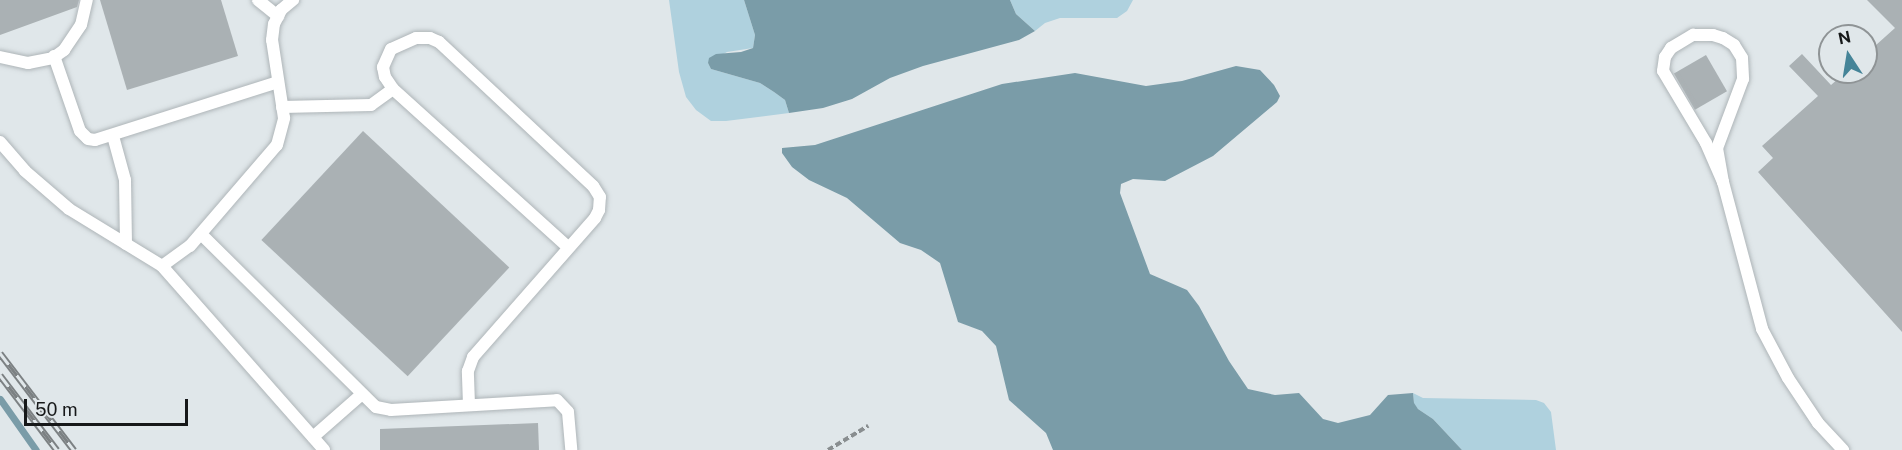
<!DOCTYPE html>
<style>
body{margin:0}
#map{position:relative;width:1902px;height:450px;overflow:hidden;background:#e0e7ea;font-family:"Public Sans",sans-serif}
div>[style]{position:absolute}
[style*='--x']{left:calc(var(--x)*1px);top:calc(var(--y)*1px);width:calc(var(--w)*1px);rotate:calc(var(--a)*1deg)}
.green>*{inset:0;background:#afd1de}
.water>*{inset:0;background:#7a9ca8}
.stream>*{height:7px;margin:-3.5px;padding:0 3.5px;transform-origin:3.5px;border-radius:3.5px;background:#7a9ca8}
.building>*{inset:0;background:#aab1b4;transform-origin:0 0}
.path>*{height:4px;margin-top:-2px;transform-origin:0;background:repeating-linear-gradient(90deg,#898e90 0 6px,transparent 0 9px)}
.roads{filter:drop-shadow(0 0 2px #aeb5b8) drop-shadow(0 0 2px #aeb5b8)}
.lane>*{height:12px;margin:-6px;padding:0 6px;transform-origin:6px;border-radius:6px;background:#fff}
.rail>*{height:7px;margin-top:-3.5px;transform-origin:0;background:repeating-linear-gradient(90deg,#e0e7ea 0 14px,#7c8183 0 28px);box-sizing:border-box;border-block:2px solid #7c8183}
span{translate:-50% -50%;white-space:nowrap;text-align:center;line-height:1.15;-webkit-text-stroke:5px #e0e7ea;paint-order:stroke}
.north{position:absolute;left:1818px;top:24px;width:60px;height:60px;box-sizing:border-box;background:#e0e7ea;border:2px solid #8f9496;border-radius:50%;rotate:348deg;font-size:16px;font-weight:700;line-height:24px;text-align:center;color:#161819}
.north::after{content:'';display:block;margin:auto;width:21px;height:27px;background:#458498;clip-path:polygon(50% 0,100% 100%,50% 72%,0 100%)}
.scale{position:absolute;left:24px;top:399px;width:164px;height:27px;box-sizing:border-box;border:3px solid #161819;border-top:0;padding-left:8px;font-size:18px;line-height:21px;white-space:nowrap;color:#161819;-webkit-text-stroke:4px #e0e7ea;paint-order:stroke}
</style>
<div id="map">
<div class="green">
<i style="clip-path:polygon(669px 0,744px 0,755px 35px,753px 48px,727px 52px,708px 63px,711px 69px,760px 83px,774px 92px,785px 100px,789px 113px,726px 121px,711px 121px,696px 110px,686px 97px,679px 72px)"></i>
<i style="clip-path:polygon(1010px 0,1133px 0,1127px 11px,1117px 18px,1060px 18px,1045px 23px,1035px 31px,1016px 14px)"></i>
<i style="clip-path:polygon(1413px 393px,1423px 398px,1536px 400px,1544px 403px,1551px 412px,1556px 450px,1462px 450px,1433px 419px,1418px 409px,1414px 404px)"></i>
</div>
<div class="water">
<i style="clip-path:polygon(744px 0,1010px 0,1016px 14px,1035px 31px,1019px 40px,923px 66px,890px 78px,852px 99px,823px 108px,789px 113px,785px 100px,774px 92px,760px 83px,711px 69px,708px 63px,709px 58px,716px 54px,741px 52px,753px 48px,755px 35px)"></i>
<i style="clip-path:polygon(1236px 66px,1260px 70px,1274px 85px,1280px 96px,1277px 102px,1213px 156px,1165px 181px,1133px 179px,1121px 184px,1120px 193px,1150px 274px,1187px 290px,1199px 306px,1229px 361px,1248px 389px,1275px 395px,1299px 393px,1323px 419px,1338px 423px,1370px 415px,1388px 395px,1413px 393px,1414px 403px,1418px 409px,1433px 419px,1462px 450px,1053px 450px,1046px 433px,1009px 400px,996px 346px,982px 331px,958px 322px,940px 263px,921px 250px,900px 243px,847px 198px,809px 180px,792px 167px,782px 153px,782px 148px,815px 145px,1002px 84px,1075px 73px,1146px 86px,1182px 81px)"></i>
</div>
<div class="stream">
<i style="--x:0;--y:399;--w:62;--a:54.8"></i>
</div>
<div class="building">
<i style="clip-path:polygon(0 0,79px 0,77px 7px,0 35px)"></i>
<i style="clip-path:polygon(100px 0,221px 0,238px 56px,127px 90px)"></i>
<i style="clip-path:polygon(1867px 0,1902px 0,1902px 332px,1758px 172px,1773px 158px,1762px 146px,1818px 96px,1789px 66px,1802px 54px,1831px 85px,1846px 72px,1866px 72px,1866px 54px,1895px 28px)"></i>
<i style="left:1706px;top:55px;width:42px;height:37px;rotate:60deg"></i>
<i style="left:363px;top:131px;width:200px;height:149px;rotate:43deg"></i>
<i style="clip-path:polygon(538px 423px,539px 450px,380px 450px,380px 429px)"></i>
</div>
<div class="path">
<i style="--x:828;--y:450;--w:47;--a:-31"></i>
</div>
<div class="roads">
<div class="lane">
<i style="--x:258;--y:0;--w:26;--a:39"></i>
<i style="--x:54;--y:56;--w:79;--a:70.9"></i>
<i style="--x:80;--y:131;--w:11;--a:45"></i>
<i style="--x:88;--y:139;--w:7;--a:8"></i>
<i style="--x:95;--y:140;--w:192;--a:-17.6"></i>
<i style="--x:0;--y:57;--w:29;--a:12"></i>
<i style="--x:28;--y:63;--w:25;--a:-11"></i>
<i style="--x:53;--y:58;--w:14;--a:-36"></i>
<i style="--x:64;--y:50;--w:30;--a:-56"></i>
<i style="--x:81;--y:25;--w:26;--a:-77"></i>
<i style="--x:282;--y:107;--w:89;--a:-1.3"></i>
<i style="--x:371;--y:105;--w:27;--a:-36"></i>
<i style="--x:113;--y:136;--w:46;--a:74.7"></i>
<i style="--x:125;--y:180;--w:64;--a:89.1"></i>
<i style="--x:0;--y:142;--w:38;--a:49"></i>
<i style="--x:25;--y:171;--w:58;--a:40.8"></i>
<i style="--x:69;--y:209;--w:109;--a:31.5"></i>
<i style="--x:162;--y:266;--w:245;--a:48.6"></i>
<i style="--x:1723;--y:182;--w:43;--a:-113.6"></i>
<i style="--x:1706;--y:143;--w:84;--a:-120.8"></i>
<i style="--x:1663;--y:71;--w:14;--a:-82"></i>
<i style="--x:1665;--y:57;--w:11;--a:-56"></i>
<i style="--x:1671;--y:48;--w:26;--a:-31"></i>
<i style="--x:1693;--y:35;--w:20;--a:0"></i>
<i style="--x:1713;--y:35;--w:10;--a:17"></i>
<i style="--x:1723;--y:38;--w:13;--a:32"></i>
<i style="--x:1734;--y:45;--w:15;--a:58"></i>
<i style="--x:1742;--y:58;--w:21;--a:87"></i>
<i style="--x:1743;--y:79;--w:74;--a:110.6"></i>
<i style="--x:1717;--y:148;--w:35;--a:80"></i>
<i style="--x:1723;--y:182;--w:152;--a:75.1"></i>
<i style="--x:1762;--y:329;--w:55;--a:62"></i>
<i style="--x:1788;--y:378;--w:54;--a:56.3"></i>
<i style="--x:1818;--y:423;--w:37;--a:47"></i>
<i style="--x:201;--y:234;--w:246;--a:44.7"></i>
<i style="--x:376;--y:407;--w:15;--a:11"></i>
<i style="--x:391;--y:410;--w:166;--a:-3.4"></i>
<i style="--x:557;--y:400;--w:16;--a:47"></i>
<i style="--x:568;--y:412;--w:38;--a:85"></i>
<i style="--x:162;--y:266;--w:34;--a:-36"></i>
<i style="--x:190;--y:246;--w:133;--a:-49.3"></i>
<i style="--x:277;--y:145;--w:28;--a:-75"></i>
<i style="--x:284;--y:118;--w:79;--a:-98.7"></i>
<i style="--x:272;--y:40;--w:16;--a:-83"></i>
<i style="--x:274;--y:24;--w:16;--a:-63"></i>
<i style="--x:281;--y:10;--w:16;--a:-40"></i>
<i style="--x:469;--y:405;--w:34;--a:-92"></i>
<i style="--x:468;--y:371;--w:15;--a:-70"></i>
<i style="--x:473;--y:357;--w:185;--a:-48.7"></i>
<i style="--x:595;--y:218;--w:9;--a:-63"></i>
<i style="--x:599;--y:210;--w:13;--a:-86"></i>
<i style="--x:600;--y:197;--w:13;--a:-122"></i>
<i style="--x:593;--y:186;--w:211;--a:-136.9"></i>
<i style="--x:439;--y:42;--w:10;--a:-156"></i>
<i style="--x:430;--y:38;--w:14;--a:180"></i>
<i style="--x:416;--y:38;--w:27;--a:156"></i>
<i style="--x:391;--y:49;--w:20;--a:114"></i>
<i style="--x:383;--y:67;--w:10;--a:79"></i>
<i style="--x:385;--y:77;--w:14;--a:56"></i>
<i style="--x:393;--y:89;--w:236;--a:42.1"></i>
<i style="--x:313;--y:437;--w:64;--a:-41.2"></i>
</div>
</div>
<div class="rail">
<i style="--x:0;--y:353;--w:122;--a:52.7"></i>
<i style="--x:0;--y:375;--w:94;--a:52.8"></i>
</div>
<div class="north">N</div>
<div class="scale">50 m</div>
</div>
